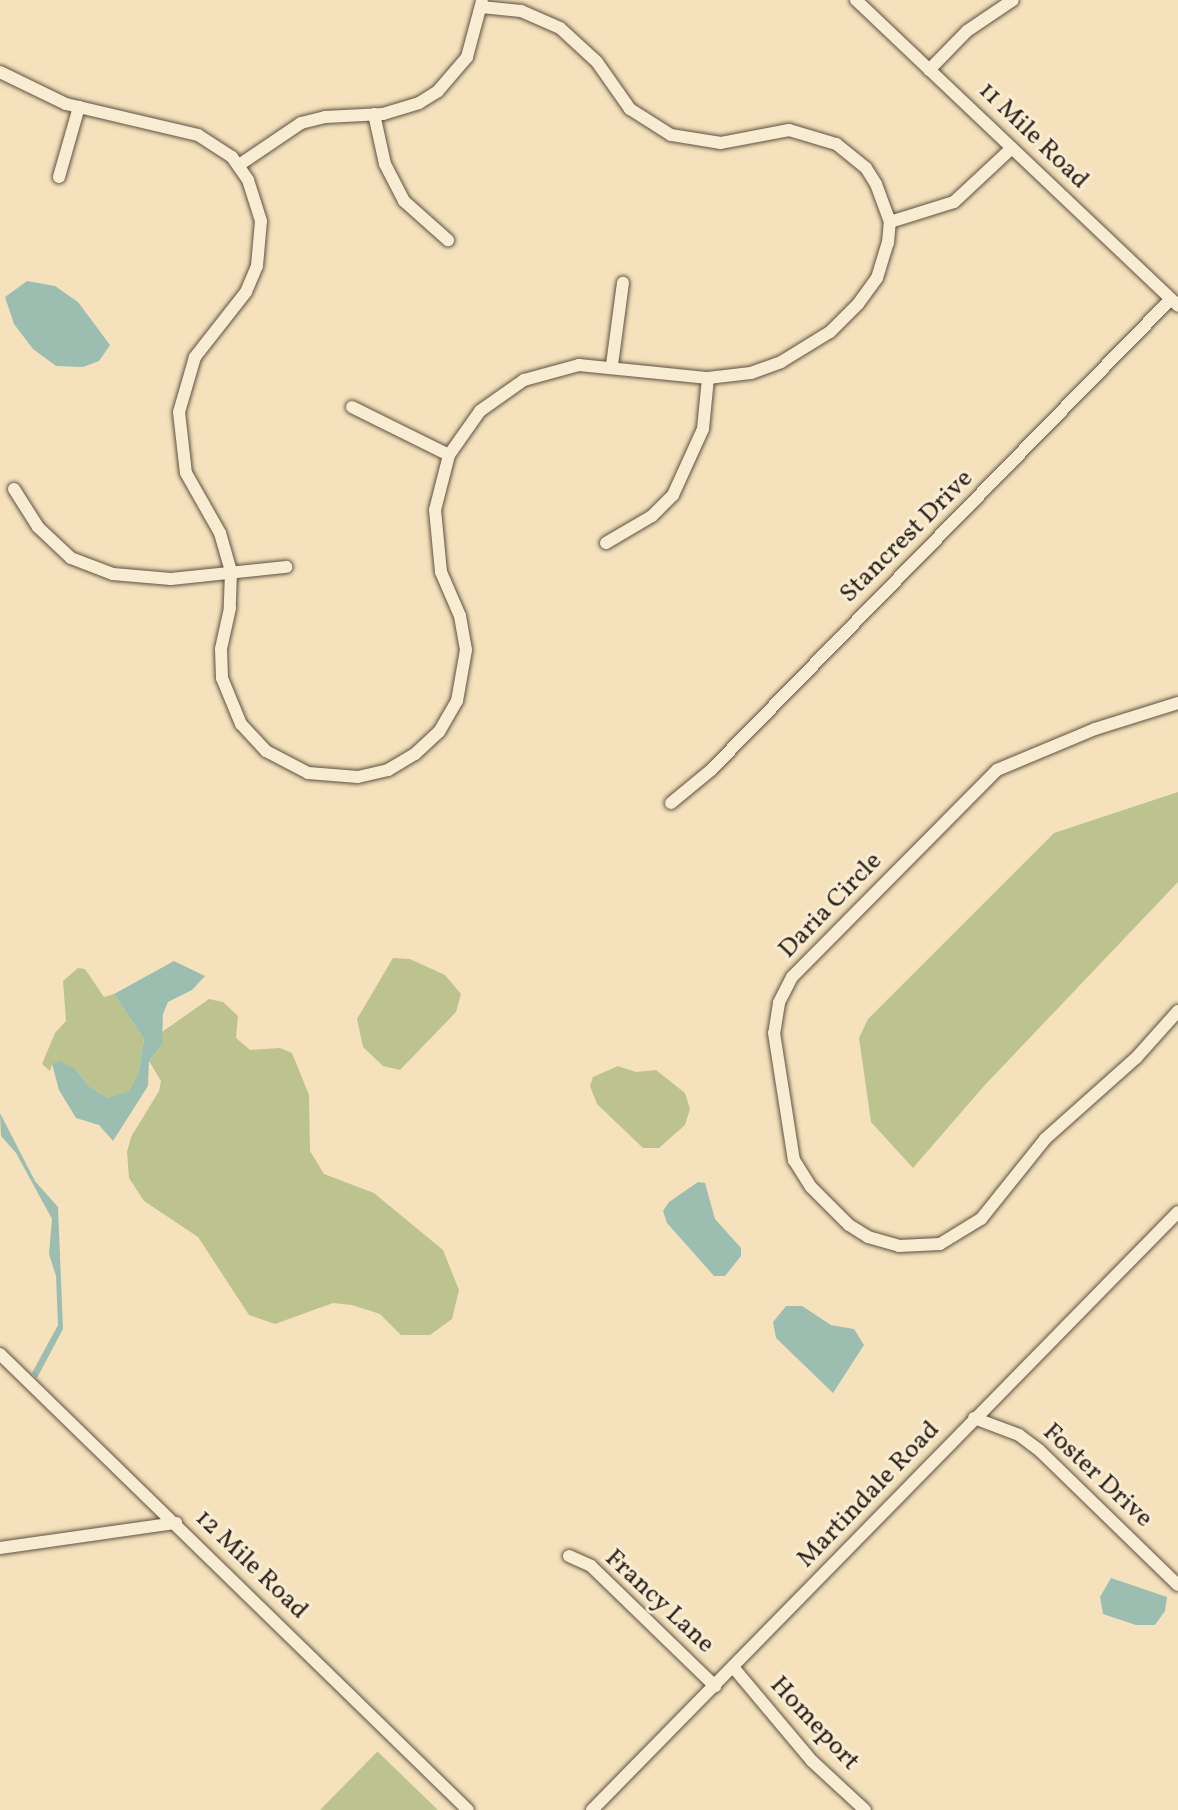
<!DOCTYPE html>
<style>
body{margin:0}
#map{position:relative;width:1178px;height:1810px;overflow:hidden;background:#f5e2bc;font-family:Vollkorn,serif}
div>[style]{position:absolute}
[style*='--x']{left:calc(var(--x)*1px);top:calc(var(--y)*1px);width:calc(var(--w)*1px);rotate:calc(var(--a)*1deg)}
.green>*{inset:0;background:#bdc38f}
.water>*{inset:0;background:#9cbeb1}
.roads{filter:drop-shadow(0 0 2px #5f5142) drop-shadow(0 0 2px #5f5142)}
.minor>*{height:12px;margin:-6px;padding:0 6px;transform-origin:6px;border-radius:6px;background:#f8ecd3}
span{translate:-50% -50%;white-space:nowrap;text-align:center;line-height:1.15;-webkit-text-stroke:6px #f8ecd3;paint-order:stroke}
.street-label{font-size:26px;color:#2d211a}
</style>
<div id="map">
<div class="green">
<i style="clip-path:polygon(1178px 792px,1178px 882px,984px 1086px,913px 1168px,871px 1122px,859px 1038px,868px 1019px,1054px 833px)"></i>
<i style="clip-path:polygon(393px 958px,410px 959px,445px 975px,461px 994px,456px 1012px,400px 1070px,383px 1066px,363px 1047px,357px 1019px)"></i>
<i style="clip-path:polygon(78px 968px,85px 969px,104px 997px,114px 994px,144px 1039px,138px 1074px,129px 1091px,120px 1098px,108px 1098px,90px 1087px,75px 1069px,52px 1064px,50px 1071px,42px 1064px,55px 1033px,66px 1021px,63px 981px)"></i>
<i style="clip-path:polygon(209px 999px,223px 1002px,238px 1016px,236px 1038px,250px 1050px,280px 1048px,292px 1053px,309px 1095px,310px 1151px,324px 1174px,374px 1193px,443px 1250px,459px 1290px,452px 1319px,430px 1335px,401px 1335px,380px 1314px,352px 1305px,333px 1303px,275px 1324px,249px 1315px,198px 1237px,144px 1201px,129px 1178px,127px 1152px,131px 1137px,159px 1091px,161px 1081px,149px 1061px,162px 1045px,162px 1032px)"></i>
<i style="clip-path:polygon(618px 1066px,636px 1072px,656px 1070px,685px 1093px,690px 1109px,685px 1125px,659px 1148px,643px 1148px,597px 1104px,590px 1086px,593px 1077px)"></i>
<i style="clip-path:polygon(377px 1752px,378px 1752px,438px 1810px,320px 1810px)"></i>
</div>
<div class="water">
<i style="clip-path:polygon(27px 281px,55px 286px,78px 302px,110px 345px,99px 361px,83px 367px,56px 366px,33px 349px,14px 324px,5px 297px)"></i>
<i style="clip-path:polygon(174px 961px,205px 976px,192px 990px,168px 1002px,163px 1014px,162px 1045px,149px 1061px,148px 1086px,113px 1141px,99px 1125px,76px 1118px,59px 1090px,52px 1064px,60px 1061px,75px 1069px,90px 1087px,108px 1098px,129px 1091px,138px 1074px,144px 1039px,114px 994px)"></i>
<i style="clip-path:polygon(0 1113px,35px 1181px,58px 1207px,63px 1329px,37px 1378px,32px 1373px,58px 1325px,56px 1276px,49px 1254px,52px 1219px,16px 1153px,1px 1136px)"></i>
<i style="clip-path:polygon(698px 1182px,705px 1183px,715px 1219px,741px 1248px,741px 1256px,725px 1276px,714px 1276px,667px 1223px,663px 1211px,669px 1202px)"></i>
<i style="clip-path:polygon(786px 1306px,802px 1306px,831px 1325px,854px 1329px,864px 1345px,833px 1393px,776px 1338px,773px 1322px)"></i>
<i style="clip-path:polygon(1111px 1578px,1167px 1597px,1165px 1611px,1155px 1625px,1136px 1625px,1103px 1614px,1100px 1597px)"></i>
</div>
<div class="roads">
<div class="minor">
<i style="--x:856;--y:0;--w:444;--a:43.5"></i>
<i style="--x:929;--y:70;--w:54;--a:-45.7"></i>
<i style="--x:967;--y:31;--w:55;--a:-34"></i>
<i style="--x:0;--y:72;--w:73;--a:25.9"></i>
<i style="--x:66;--y:104;--w:136;--a:13.2"></i>
<i style="--x:198;--y:135;--w:40;--a:32.9"></i>
<i style="--x:232;--y:157;--w:28;--a:55"></i>
<i style="--x:248;--y:180;--w:43;--a:72.4"></i>
<i style="--x:261;--y:221;--w:45;--a:95.1"></i>
<i style="--x:257;--y:266;--w:28;--a:113"></i>
<i style="--x:246;--y:292;--w:83;--a:128.1"></i>
<i style="--x:195;--y:357;--w:57;--a:106.2"></i>
<i style="--x:179;--y:412;--w:61;--a:83.5"></i>
<i style="--x:186;--y:473;--w:69;--a:60.5"></i>
<i style="--x:220;--y:533;--w:40;--a:74"></i>
<i style="--x:231;--y:571;--w:37;--a:92"></i>
<i style="--x:230;--y:608;--w:42;--a:102.4"></i>
<i style="--x:221;--y:649;--w:29;--a:88"></i>
<i style="--x:222;--y:678;--w:50;--a:67.6"></i>
<i style="--x:241;--y:724;--w:37;--a:47"></i>
<i style="--x:266;--y:751;--w:47;--a:27.6"></i>
<i style="--x:308;--y:773;--w:50;--a:4.6"></i>
<i style="--x:358;--y:777;--w:31;--a:-13"></i>
<i style="--x:388;--y:770;--w:31;--a:-31"></i>
<i style="--x:415;--y:754;--w:33;--a:-43"></i>
<i style="--x:439;--y:732;--w:36;--a:-60"></i>
<i style="--x:457;--y:701;--w:52;--a:-80"></i>
<i style="--x:466;--y:650;--w:35;--a:-100"></i>
<i style="--x:460;--y:616;--w:48;--a:-113.4"></i>
<i style="--x:441;--y:572;--w:62;--a:-95.5"></i>
<i style="--x:435;--y:510;--w:57;--a:-75.7"></i>
<i style="--x:449;--y:455;--w:54;--a:-54.8"></i>
<i style="--x:480;--y:411;--w:54;--a:-35.2"></i>
<i style="--x:524;--y:380;--w:57;--a:-15.3"></i>
<i style="--x:579;--y:365;--w:130;--a:5.8"></i>
<i style="--x:708;--y:378;--w:43;--a:-6.6"></i>
<i style="--x:751;--y:373;--w:32;--a:-20"></i>
<i style="--x:781;--y:362;--w:57;--a:-31.5"></i>
<i style="--x:830;--y:332;--w:40;--a:-45"></i>
<i style="--x:858;--y:304;--w:32;--a:-54"></i>
<i style="--x:877;--y:278;--w:37;--a:-73"></i>
<i style="--x:888;--y:243;--w:21;--a:-85"></i>
<i style="--x:890;--y:222;--w:40;--a:-110.2"></i>
<i style="--x:876;--y:184;--w:19;--a:-122"></i>
<i style="--x:866;--y:168;--w:38;--a:-141"></i>
<i style="--x:836;--y:144;--w:49;--a:-163.4"></i>
<i style="--x:789;--y:130;--w:69;--a:169.2"></i>
<i style="--x:721;--y:143;--w:51;--a:-170.9"></i>
<i style="--x:671;--y:135;--w:49;--a:-147.6"></i>
<i style="--x:630;--y:109;--w:57;--a:-125.1"></i>
<i style="--x:597;--y:62;--w:50;--a:-137.4"></i>
<i style="--x:560;--y:28;--w:43;--a:-156.4"></i>
<i style="--x:521;--y:11;--w:40;--a:-174.3"></i>
<i style="--x:374;--y:114;--w:51;--a:77.6"></i>
<i style="--x:385;--y:164;--w:42;--a:62.8"></i>
<i style="--x:404;--y:201;--w:59;--a:41.6"></i>
<i style="--x:239;--y:165;--w:75;--a:-34.1"></i>
<i style="--x:301;--y:123;--w:25;--a:-14"></i>
<i style="--x:325;--y:117;--w:58;--a:-3"></i>
<i style="--x:383;--y:114;--w:38;--a:-17"></i>
<i style="--x:419;--y:103;--w:22;--a:-32"></i>
<i style="--x:438;--y:91;--w:45;--a:-49.5"></i>
<i style="--x:467;--y:57;--w:58;--a:-75"></i>
<i style="--x:59;--y:177;--w:73;--a:-74.1"></i>
<i style="--x:890;--y:222;--w:67;--a:-17.4"></i>
<i style="--x:954;--y:202;--w:79;--a:-43"></i>
<i style="--x:612;--y:365;--w:83;--a:-82.4"></i>
<i style="--x:352;--y:407;--w:108;--a:26.3"></i>
<i style="--x:14;--y:489;--w:45;--a:57.7"></i>
<i style="--x:38;--y:527;--w:45;--a:43.2"></i>
<i style="--x:71;--y:558;--w:45;--a:20.9"></i>
<i style="--x:113;--y:574;--w:58;--a:4.9"></i>
<i style="--x:171;--y:579;--w:116;--a:-6"></i>
<i style="--x:606;--y:543;--w:53;--a:-30.4"></i>
<i style="--x:652;--y:516;--w:30;--a:-45"></i>
<i style="--x:673;--y:495;--w:72;--a:-65.6"></i>
<i style="--x:703;--y:429;--w:51;--a:-84.4"></i>
<i style="--x:1178;--y:703;--w:87;--a:162.6"></i>
<i style="--x:1095;--y:729;--w:106;--a:157.3"></i>
<i style="--x:997;--y:770;--w:291;--a:134.7"></i>
<i style="--x:792;--y:977;--w:29;--a:117"></i>
<i style="--x:779;--y:1003;--w:30;--a:99"></i>
<i style="--x:774;--y:1033;--w:129;--a:81.1"></i>
<i style="--x:794;--y:1160;--w:32;--a:58"></i>
<i style="--x:811;--y:1187;--w:54;--a:45"></i>
<i style="--x:849;--y:1225;--w:22;--a:32"></i>
<i style="--x:868;--y:1237;--w:32;--a:16"></i>
<i style="--x:899;--y:1246;--w:41;--a:-2.8"></i>
<i style="--x:940;--y:1244;--w:48;--a:-31.4"></i>
<i style="--x:981;--y:1219;--w:102;--a:-51.3"></i>
<i style="--x:1045;--y:1139;--w:122;--a:-41.7"></i>
<i style="--x:1136;--y:1058;--w:63;--a:-48.2"></i>
<i style="--x:671;--y:803;--w:52;--a:-39.5"></i>
<i style="--x:711;--y:770;--w:658;--a:-45.68"></i>
<i style="--x:0;--y:1354;--w:653;--a:44.26"></i>
<i style="--x:974;--y:1418;--w:48;--a:20.7"></i>
<i style="--x:1019;--y:1435;--w:26;--a:37"></i>
<i style="--x:1040;--y:1451;--w:192;--a:44.2"></i>
<i style="--x:0;--y:1548;--w:178;--a:-8.1"></i>
<i style="--x:569;--y:1556;--w:24;--a:24"></i>
<i style="--x:591;--y:1566;--w:173;--a:44.1"></i>
<i style="--x:733;--y:1667;--w:123;--a:50"></i>
<i style="--x:812;--y:1761;--w:72;--a:42.8"></i>
<i style="--x:592;--y:1810;--w:837;--a:-45.58"></i>
</div>
</div>
<div class="street-label">
<span style="left:1033px;top:136px;rotate:44deg">11 Mile Road</span>
<span style="left:907px;top:537px;rotate:-45deg">Stancrest Drive</span>
<span style="left:831px;top:906px;rotate:-46deg">Daria Circle</span>
<span style="left:1097px;top:1476px;rotate:43deg">Foster Drive</span>
<span style="left:869px;top:1495px;rotate:-46deg">Martindale Road</span>
<span style="left:251px;top:1565px;rotate:44deg">12 Mile Road</span>
<span style="left:659px;top:1602px;rotate:43deg">Francy Lane</span>
<span style="left:814px;top:1724px;rotate:47deg">Homeport</span>
</div>
</div>
